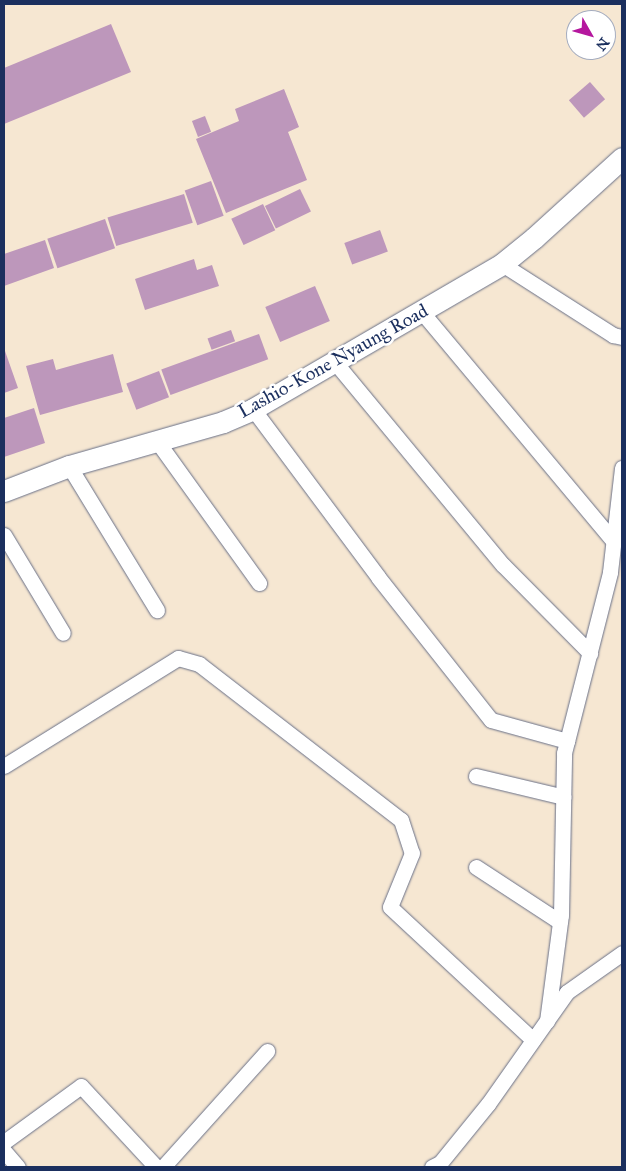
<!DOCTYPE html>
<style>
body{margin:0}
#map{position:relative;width:626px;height:1171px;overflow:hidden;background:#f6e7d2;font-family:"IM FELL Great Primer",serif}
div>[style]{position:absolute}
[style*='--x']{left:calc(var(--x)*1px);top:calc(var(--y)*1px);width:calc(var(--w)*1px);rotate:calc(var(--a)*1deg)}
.building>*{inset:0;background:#bd97bb;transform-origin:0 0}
.roads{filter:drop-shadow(0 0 1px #686f87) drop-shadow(0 0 1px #686f87)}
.street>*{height:15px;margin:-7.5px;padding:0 7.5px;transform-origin:7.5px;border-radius:7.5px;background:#fff}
.secondary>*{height:21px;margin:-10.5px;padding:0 10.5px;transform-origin:10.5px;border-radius:10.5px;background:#fff}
span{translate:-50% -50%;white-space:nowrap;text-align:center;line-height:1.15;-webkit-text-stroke:5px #fff;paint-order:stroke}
.street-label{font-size:19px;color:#1b2f5e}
.frame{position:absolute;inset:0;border:5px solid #1b2f5e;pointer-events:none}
.north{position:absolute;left:566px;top:10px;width:50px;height:50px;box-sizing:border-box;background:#fff;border:1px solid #a4acbf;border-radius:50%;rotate:128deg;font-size:14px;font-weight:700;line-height:20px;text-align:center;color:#1b2f5e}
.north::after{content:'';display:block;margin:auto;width:18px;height:22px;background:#b5179e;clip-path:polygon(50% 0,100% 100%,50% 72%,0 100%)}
</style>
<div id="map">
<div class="building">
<i style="clip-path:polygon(111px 24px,131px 72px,4px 124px,4px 68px)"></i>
<i style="left:590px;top:82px;width:23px;height:28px;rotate:49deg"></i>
<i style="clip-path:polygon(284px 89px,299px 127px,288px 132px,307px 180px,226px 213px,196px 139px,239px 121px,235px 109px)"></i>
<i style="left:205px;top:116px;width:17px;height:14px;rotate:69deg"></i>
<i style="left:211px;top:181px;width:37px;height:28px;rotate:70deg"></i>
<i style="left:300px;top:189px;width:25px;height:39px;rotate:64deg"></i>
<i style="left:184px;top:194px;width:30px;height:80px;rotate:73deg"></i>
<i style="left:263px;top:204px;width:29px;height:35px;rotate:65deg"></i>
<i style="left:105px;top:219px;width:31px;height:61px;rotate:71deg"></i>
<i style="left:380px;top:230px;width:23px;height:38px;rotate:70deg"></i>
<i style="clip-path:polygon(45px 240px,54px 268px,4px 286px,4px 254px)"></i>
<i style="clip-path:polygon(194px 259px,197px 270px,212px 265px,219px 286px,145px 310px,135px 279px)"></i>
<i style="left:315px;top:286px;width:38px;height:54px;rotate:67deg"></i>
<i style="left:231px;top:330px;width:12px;height:25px;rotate:70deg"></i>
<i style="left:259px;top:334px;width:27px;height:104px;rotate:70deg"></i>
<i style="clip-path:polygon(5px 351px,18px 388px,4px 393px,4px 352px)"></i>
<i style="clip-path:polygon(113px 354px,123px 392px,40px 415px,26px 366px,53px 359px,56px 370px)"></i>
<i style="left:159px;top:371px;width:28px;height:35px;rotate:69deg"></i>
<i style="clip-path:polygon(34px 408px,45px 443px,4px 457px,4px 418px)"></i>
</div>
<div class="roads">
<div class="street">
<i style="--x:502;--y:264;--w:132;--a:32.6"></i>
<i style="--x:613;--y:335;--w:9;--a:13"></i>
<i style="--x:421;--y:311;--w:301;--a:50.1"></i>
<i style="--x:334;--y:361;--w:265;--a:50.4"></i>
<i style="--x:503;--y:565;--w:124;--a:45.3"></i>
<i style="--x:253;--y:409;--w:209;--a:53.3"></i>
<i style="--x:378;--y:577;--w:182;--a:51.7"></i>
<i style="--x:491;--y:720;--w:79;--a:15.4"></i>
<i style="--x:157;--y:441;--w:175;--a:54.3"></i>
<i style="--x:69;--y:466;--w:169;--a:58.6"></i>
<i style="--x:4;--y:535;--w:114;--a:59"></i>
<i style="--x:4;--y:766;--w:205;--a:-31.8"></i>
<i style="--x:178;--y:658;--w:22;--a:16"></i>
<i style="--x:199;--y:664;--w:255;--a:37.7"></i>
<i style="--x:401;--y:820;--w:35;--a:72"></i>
<i style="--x:412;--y:853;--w:58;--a:112.2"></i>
<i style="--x:390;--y:907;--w:195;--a:42.9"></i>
<i style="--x:476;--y:776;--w:90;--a:13.4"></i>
<i style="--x:476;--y:867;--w:100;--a:33.2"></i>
<i style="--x:547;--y:1021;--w:107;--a:-82.5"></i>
<i style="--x:561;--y:915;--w:162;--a:-88.9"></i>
<i style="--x:564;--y:753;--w:187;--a:-75.7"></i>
<i style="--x:610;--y:572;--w:105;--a:-83.4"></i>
<i style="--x:4;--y:1142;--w:95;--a:-36"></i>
<i style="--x:81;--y:1086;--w:110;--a:47.2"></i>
<i style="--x:4;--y:1151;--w:21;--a:49"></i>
<i style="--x:163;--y:1167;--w:156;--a:-48.1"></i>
<i style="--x:432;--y:1167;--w:9;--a:-27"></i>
<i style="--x:440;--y:1163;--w:76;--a:-50.9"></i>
<i style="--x:488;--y:1104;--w:137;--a:-54.8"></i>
<i style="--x:567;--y:992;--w:67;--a:-35.3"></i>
</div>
<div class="secondary">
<i style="--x:4;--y:491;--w:70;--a:-21"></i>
<i style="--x:69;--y:466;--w:160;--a:-15.9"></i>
<i style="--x:223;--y:422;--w:33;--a:-23"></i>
<i style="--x:253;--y:409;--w:288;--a:-30.2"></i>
<i style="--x:502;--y:264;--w:41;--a:-39.1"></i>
<i style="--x:534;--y:238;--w:119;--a:-42.3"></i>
</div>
</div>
<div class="street-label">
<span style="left:333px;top:361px;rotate:-29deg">Lashio-Kone Nyaung Road</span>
</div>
<div class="frame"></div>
<div class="north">N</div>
</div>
